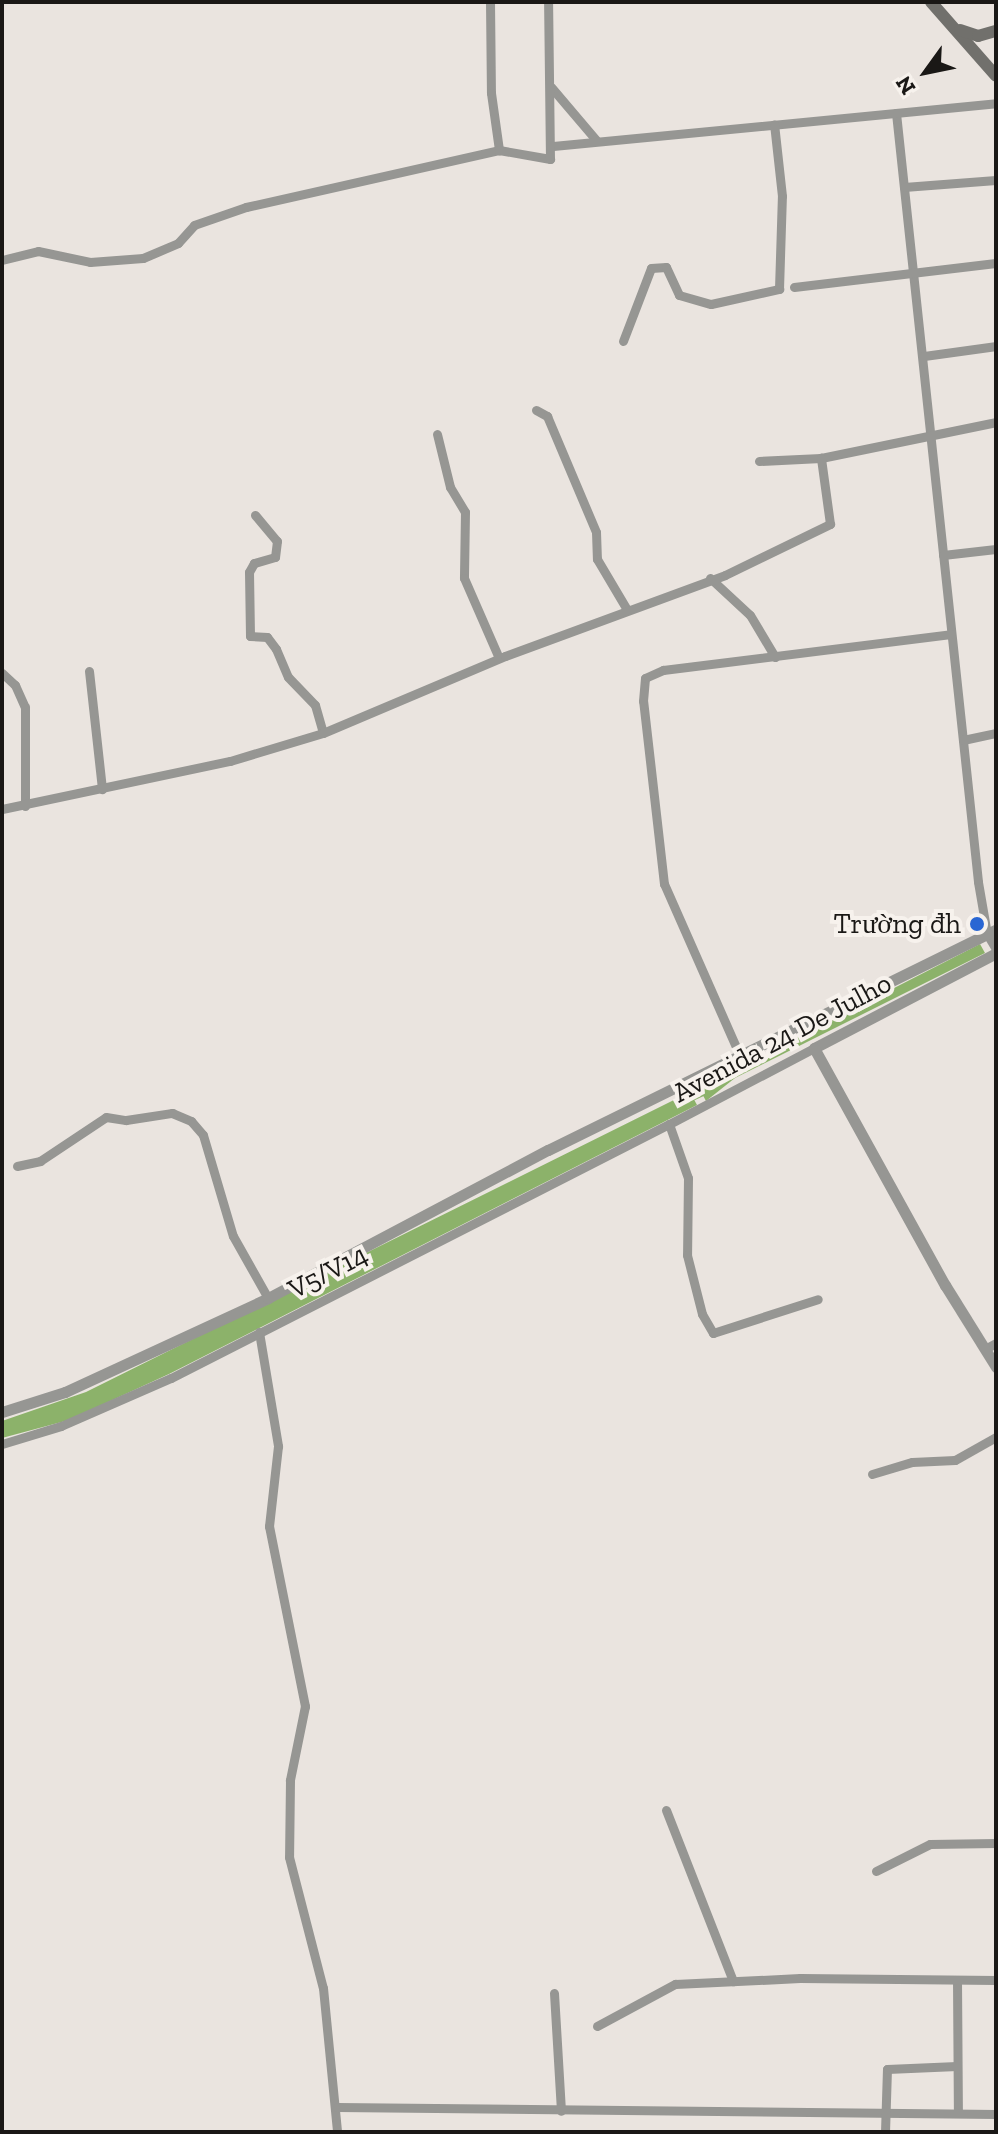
<!DOCTYPE html>
<meta charset="utf-8">
<style>
body{margin:0}
#map{position:relative;width:998px;height:2134px;overflow:hidden;background:#eae4df;font-family:"Zilla Slab",serif}
div>[style]{position:absolute}
[style*='--x']{left:calc(var(--x)*1px);top:calc(var(--y)*1px);width:calc(var(--w)*1px);rotate:calc(var(--a)*1deg)}
.water>*{inset:0;background:#8cb26a}
.stream>*{height:3px;margin:-1.5px;padding:0 1.5px;transform-origin:1.5px;border-radius:1.5px;background:#8cb26a}
.minor>*{height:9px;margin:-4.5px;padding:0 4.5px;transform-origin:4.5px;border-radius:4.5px;background:#969693}
.tertiary>*{height:11px;margin:-5.5px;padding:0 5.5px;transform-origin:5.5px;border-radius:5.5px;background:#969693}
.secondary>*{height:12px;margin:-6px;padding:0 6px;transform-origin:6px;border-radius:6px;background:#71706c}
.dots>*{width:22px;height:22px;translate:-50% -50%;box-sizing:border-box;border:4px solid #f7f2ed;border-radius:50%}
span{translate:-50% -50%;white-space:nowrap;text-align:center;line-height:1.15;-webkit-text-stroke:8px #f7f2ed;paint-order:stroke}
.poi-label{font-size:28px;color:#1a1816}
.right{translate:-100% -50%;text-align:right}
.street-label{font-size:28px;color:#1a1816}
.frame{position:absolute;inset:0;border:4px solid #1a1816;pointer-events:none}
.north{position:absolute;left:886px;top:32px;width:80px;height:80px;-webkit-text-stroke:6px #f7f2ed;paint-order:stroke;rotate:237deg;font-size:22px;font-weight:700;line-height:32px;text-align:center;color:#1a1816}
.north::after{content:'';display:block;margin:auto;width:28px;height:36px;background:#1a1816;clip-path:polygon(50% 0,100% 100%,50% 72%,0 100%)}
</style>
<div id="map">
<div class="water">
<i style="clip-path:polygon(980px 944px,985px 953px,735px 1078px,706px 1101px,699px 1088px)"></i>
<i style="clip-path:polygon(690px 1092px,697px 1105px,169px 1374px,69px 1420px,2px 1438px,2px 1421px,86px 1392px)"></i>
</div>
<div class="stream">
<i style="--x:690;--y:1100;--w:17;--a:-25"></i>
</div>
<div class="minor">
<i style="--x:490;--y:2;--w:91;--a:89.4"></i>
<i style="--x:491;--y:93;--w:58;--a:82"></i>
<i style="--x:551;--y:87;--w:71;--a:49.6"></i>
<i style="--x:896;--y:113;--w:773;--a:83.91"></i>
<i style="--x:978;--y:882;--w:53;--a:80.2"></i>
<i style="--x:987;--y:934;--w:17;--a:59"></i>
<i style="--x:553;--y:146;--w:445;--a:-5.5"></i>
<i style="--x:904;--y:187;--w:92;--a:-4.4"></i>
<i style="--x:2;--y:260;--w:37;--a:-14"></i>
<i style="--x:38;--y:251;--w:53;--a:11.9"></i>
<i style="--x:90;--y:262;--w:53;--a:-4.3"></i>
<i style="--x:143;--y:258;--w:38;--a:-23"></i>
<i style="--x:178;--y:243;--w:24;--a:-48"></i>
<i style="--x:194;--y:225;--w:55;--a:-19.1"></i>
<i style="--x:246;--y:207;--w:259;--a:-12.7"></i>
<i style="--x:499;--y:150;--w:52;--a:10"></i>
<i style="--x:550;--y:159;--w:157;--a:-90.7"></i>
<i style="--x:794;--y:287;--w:203;--a:-6.8"></i>
<i style="--x:623;--y:341;--w:78;--a:-69"></i>
<i style="--x:651;--y:268;--w:15;--a:-4"></i>
<i style="--x:666;--y:267;--w:31;--a:65"></i>
<i style="--x:679;--y:295;--w:33;--a:16"></i>
<i style="--x:711;--y:304;--w:70;--a:-12.4"></i>
<i style="--x:779;--y:289;--w:93;--a:-88.2"></i>
<i style="--x:782;--y:196;--w:72;--a:-96.3"></i>
<i style="--x:924;--y:356;--w:73;--a:-7.9"></i>
<i style="--x:536;--y:410;--w:13;--a:29"></i>
<i style="--x:547;--y:416;--w:126;--a:67.1"></i>
<i style="--x:596;--y:532;--w:27;--a:88"></i>
<i style="--x:597;--y:559;--w:57;--a:59.4"></i>
<i style="--x:437;--y:434;--w:55;--a:76.2"></i>
<i style="--x:450;--y:487;--w:29;--a:59"></i>
<i style="--x:465;--y:512;--w:66;--a:90.9"></i>
<i style="--x:464;--y:578;--w:87;--a:66.4"></i>
<i style="--x:759;--y:461;--w:62;--a:-2.8"></i>
<i style="--x:821;--y:458;--w:179;--a:-11.6"></i>
<i style="--x:255;--y:515;--w:34;--a:50"></i>
<i style="--x:277;--y:541;--w:16;--a:97"></i>
<i style="--x:275;--y:557;--w:22;--a:164"></i>
<i style="--x:254;--y:563;--w:10;--a:119"></i>
<i style="--x:249;--y:572;--w:64;--a:89.1"></i>
<i style="--x:250;--y:636;--w:17;--a:3"></i>
<i style="--x:267;--y:637;--w:15;--a:53"></i>
<i style="--x:276;--y:649;--w:30;--a:67"></i>
<i style="--x:288;--y:677;--w:39;--a:46"></i>
<i style="--x:315;--y:705;--w:29;--a:74"></i>
<i style="--x:943;--y:555;--w:53;--a:-6.5"></i>
<i style="--x:710;--y:578;--w:54;--a:42.8"></i>
<i style="--x:750;--y:615;--w:49;--a:59.2"></i>
<i style="--x:89;--y:671;--w:119;--a:83.7"></i>
<i style="--x:2;--y:673;--w:18;--a:43"></i>
<i style="--x:15;--y:685;--w:24;--a:66"></i>
<i style="--x:25;--y:707;--w:99;--a:90"></i>
<i style="--x:963;--y:740;--w:34;--a:-12"></i>
<i style="--x:2;--y:809;--w:233;--a:-11.9"></i>
<i style="--x:230;--y:761;--w:97;--a:-16.8"></i>
<i style="--x:323;--y:733;--w:198;--a:-22.9"></i>
<i style="--x:505;--y:656;--w:234;--a:-20.2"></i>
<i style="--x:725;--y:575;--w:117;--a:-25.9"></i>
<i style="--x:830;--y:524;--w:67;--a:-97.8"></i>
<i style="--x:814;--y:1048;--w:164;--a:152.3"></i>
<i style="--x:669;--y:1124;--w:57;--a:70.6"></i>
<i style="--x:688;--y:1178;--w:77;--a:90.7"></i>
<i style="--x:687;--y:1255;--w:61;--a:75.7"></i>
<i style="--x:702;--y:1314;--w:22;--a:60"></i>
<i style="--x:713;--y:1333;--w:110;--a:-17.9"></i>
<i style="--x:740;--y:1056;--w:188;--a:-113.8"></i>
<i style="--x:664;--y:884;--w:184;--a:-96.5"></i>
<i style="--x:643;--y:701;--w:23;--a:-85"></i>
<i style="--x:645;--y:678;--w:20;--a:-24"></i>
<i style="--x:663;--y:670;--w:290;--a:-7.1"></i>
<i style="--x:17;--y:1166;--w:24;--a:-12"></i>
<i style="--x:40;--y:1161;--w:79;--a:-33.7"></i>
<i style="--x:106;--y:1117;--w:20;--a:9"></i>
<i style="--x:126;--y:1120;--w:47;--a:-8.7"></i>
<i style="--x:172;--y:1113;--w:21;--a:23"></i>
<i style="--x:191;--y:1121;--w:18;--a:49"></i>
<i style="--x:203;--y:1135;--w:105;--a:73.5"></i>
<i style="--x:233;--y:1236;--w:71;--a:60.6"></i>
<i style="--x:259;--y:1332;--w:116;--a:80.5"></i>
<i style="--x:278;--y:1446;--w:81;--a:96.4"></i>
<i style="--x:269;--y:1526;--w:184;--a:78.7"></i>
<i style="--x:305;--y:1706;--w:76;--a:101.5"></i>
<i style="--x:290;--y:1780;--w:77;--a:90.7"></i>
<i style="--x:289;--y:1857;--w:135;--a:75.5"></i>
<i style="--x:323;--y:1988;--w:145;--a:84.4"></i>
<i style="--x:985;--y:1349;--w:13;--a:-29"></i>
<i style="--x:2;--y:1444;--w:62;--a:-17"></i>
<i style="--x:61;--y:1426;--w:120;--a:-23.6"></i>
<i style="--x:171;--y:1378;--w:559;--a:-27.02"></i>
<i style="--x:872;--y:1474;--w:42;--a:-16.7"></i>
<i style="--x:912;--y:1462;--w:43;--a:-2.7"></i>
<i style="--x:955;--y:1460;--w:47;--a:-29.3"></i>
<i style="--x:666;--y:1810;--w:184;--a:68.6"></i>
<i style="--x:876;--y:1871;--w:60;--a:-26.6"></i>
<i style="--x:930;--y:1844;--w:66;--a:-0.9"></i>
<i style="--x:957;--y:1980;--w:132;--a:89.6"></i>
<i style="--x:554;--y:1993;--w:118;--a:86.6"></i>
<i style="--x:597;--y:2026;--w:89;--a:-28.3"></i>
<i style="--x:675;--y:1984;--w:125;--a:-2.7"></i>
<i style="--x:800;--y:1978;--w:196;--a:0.6"></i>
<i style="--x:337;--y:2107;--w:659;--a:0.61"></i>
<i style="--x:885;--y:2132;--w:63;--a:-88.2"></i>
<i style="--x:887;--y:2069;--w:70;--a:-2.5"></i>
</div>
<div class="tertiary">
<i style="--x:996;--y:953;--w:205;--a:152.4"></i>
<i style="--x:814;--y:1048;--w:271;--a:61.1"></i>
<i style="--x:945;--y:1285;--w:97;--a:58.1"></i>
<i style="--x:2;--y:1412;--w:66;--a:-17.6"></i>
<i style="--x:65;--y:1392;--w:224;--a:-24.8"></i>
<i style="--x:268;--y:1298;--w:317;--a:-27.9"></i>
<i style="--x:548;--y:1150;--w:499;--a:-26.2"></i>
</div>
<div class="secondary">
<i style="--x:931;--y:2;--w:98;--a:48.7"></i>
<i style="--x:960;--y:30;--w:19;--a:18"></i>
<i style="--x:978;--y:36;--w:19;--a:-16"></i>
</div>
<div class="dots">
<i style="left:977px;top:924px;background:#2966d3"></i>
</div>
<div class="poi-label">
<span class="right" style="left:961px;top:924px">Trường đh</span>
</div>
<div class="street-label">
<span style="left:782px;top:1038px;rotate:-28deg">Avenida 24 De Julho</span>
<span style="left:328px;top:1272px;rotate:-27deg">V5/V14</span>
</div>
<div class="frame"></div>
<div class="north">N</div>
</div>
